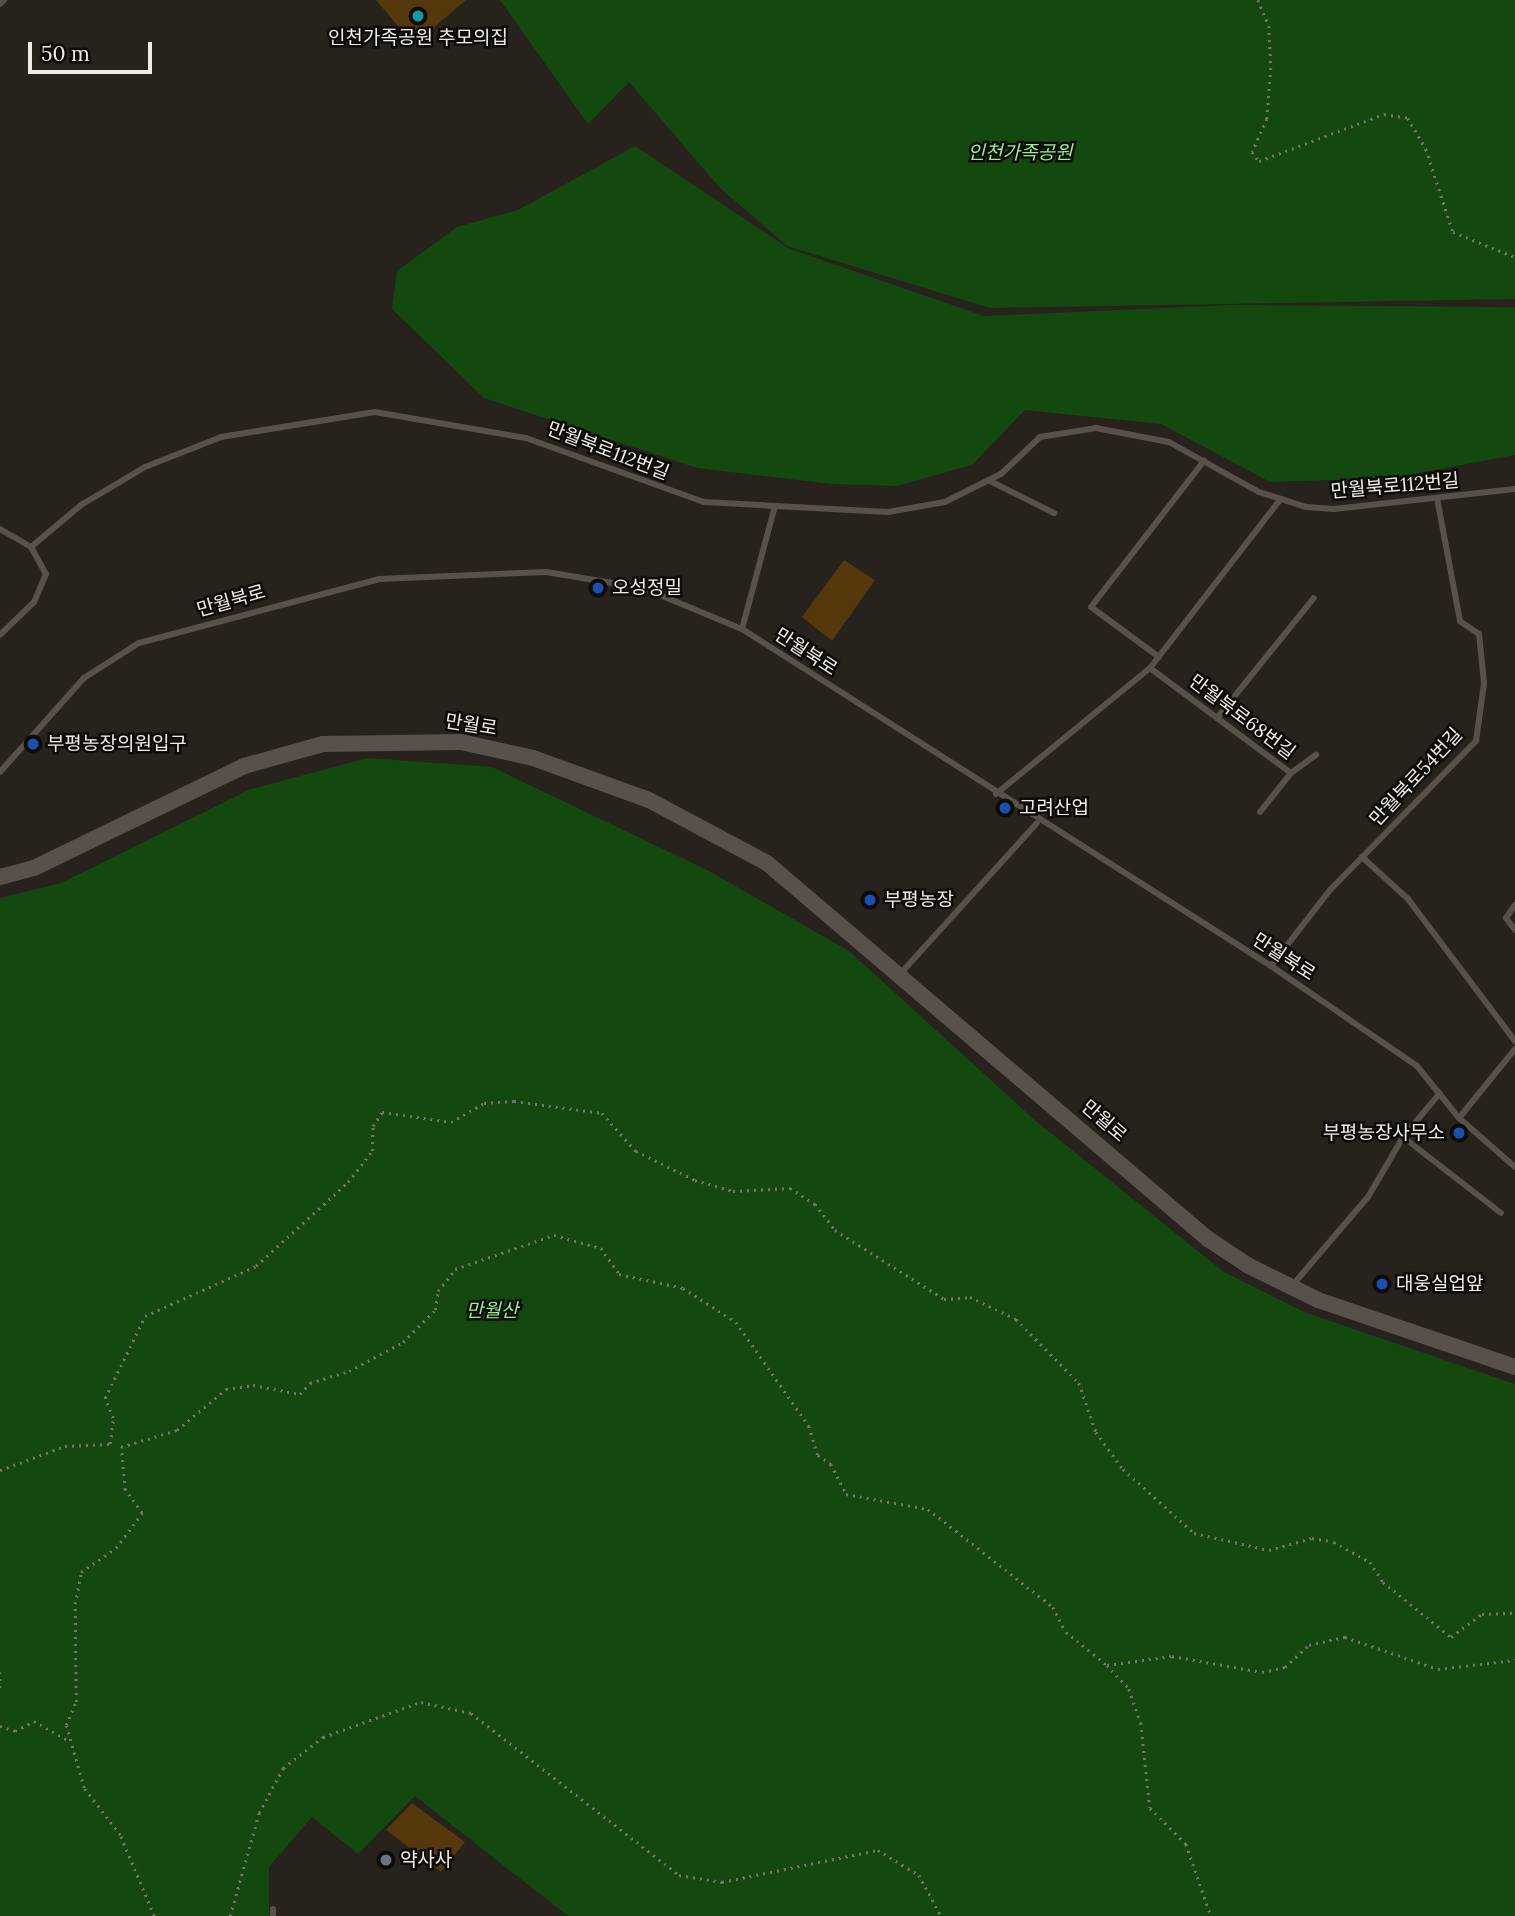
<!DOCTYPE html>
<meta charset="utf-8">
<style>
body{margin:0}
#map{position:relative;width:1515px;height:1916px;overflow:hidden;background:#27221b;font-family:Lora,"Noto Sans KR",serif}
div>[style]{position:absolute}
.green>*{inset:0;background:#13490f}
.building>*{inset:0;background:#55380b}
.path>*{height:2.5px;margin-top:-1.25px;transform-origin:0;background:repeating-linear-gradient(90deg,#78736d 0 2px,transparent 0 7px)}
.service>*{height:6px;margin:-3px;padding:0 3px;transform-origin:3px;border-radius:3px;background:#575149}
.tertiary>*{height:16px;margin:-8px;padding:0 8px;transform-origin:8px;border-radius:8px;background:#575149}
.dots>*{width:19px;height:19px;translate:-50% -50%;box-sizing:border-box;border:4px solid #0e0c09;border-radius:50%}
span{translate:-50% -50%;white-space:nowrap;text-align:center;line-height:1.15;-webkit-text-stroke:5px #0e0c09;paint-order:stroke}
.poi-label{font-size:19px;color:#efebe7}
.left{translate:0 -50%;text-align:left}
.right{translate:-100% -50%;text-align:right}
.park-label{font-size:19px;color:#9aee91;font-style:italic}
.street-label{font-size:19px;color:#efebe7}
.scale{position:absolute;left:28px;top:42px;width:124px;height:32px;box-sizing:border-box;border:4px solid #efebe7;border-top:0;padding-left:9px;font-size:21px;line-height:24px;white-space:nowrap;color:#efebe7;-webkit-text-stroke:5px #0e0c09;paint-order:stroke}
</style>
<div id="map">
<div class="green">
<div style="clip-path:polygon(500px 0,1515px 0,1515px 299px,990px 308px,787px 246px,720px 188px,629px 82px,588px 124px)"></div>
<div style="clip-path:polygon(635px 146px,790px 249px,984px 316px,1231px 305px,1515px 307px,1515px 455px,1392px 478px,1270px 482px,1161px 424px,1025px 410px,972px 465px,897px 486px,832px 484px,697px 468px,484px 398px,392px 309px,397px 271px,457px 227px,518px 210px)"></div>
<div style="clip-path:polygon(368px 758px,492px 767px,707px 870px,849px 951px,1037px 1122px,1224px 1272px,1304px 1312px,1515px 1384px,1515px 1916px,568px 1916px,415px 1796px,358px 1854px,312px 1817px,269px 1867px,269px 1916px,0 1916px,0 898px,61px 883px,251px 789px)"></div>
</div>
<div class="building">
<div style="clip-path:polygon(376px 0,466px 0,424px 36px,419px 31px,409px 39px)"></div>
<div style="clip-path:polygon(844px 560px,875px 580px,832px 641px,802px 617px)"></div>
<div style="clip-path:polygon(412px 1803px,465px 1842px,441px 1872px,386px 1830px)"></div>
</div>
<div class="path">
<div style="left:1258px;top:0;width:28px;rotate:67deg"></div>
<div style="left:1269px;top:26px;width:42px;rotate:87.3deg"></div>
<div style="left:1271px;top:68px;width:51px;rotate:94.5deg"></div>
<div style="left:1267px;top:119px;width:36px;rotate:114deg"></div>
<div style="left:1252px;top:152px;width:11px;rotate:52deg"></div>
<div style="left:1259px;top:161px;width:134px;rotate:-20.6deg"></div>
<div style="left:1384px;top:114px;width:24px;rotate:9deg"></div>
<div style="left:1408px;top:118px;width:36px;rotate:60deg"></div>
<div style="left:1426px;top:149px;width:87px;rotate:72deg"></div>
<div style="left:1453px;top:232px;width:67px;rotate:22deg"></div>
<div style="left:0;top:1470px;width:69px;rotate:-20.3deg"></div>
<div style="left:65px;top:1446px;width:45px;rotate:-2.5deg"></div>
<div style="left:110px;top:1444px;width:26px;rotate:-83deg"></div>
<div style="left:113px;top:1418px;width:22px;rotate:-112deg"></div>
<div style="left:105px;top:1398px;width:91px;rotate:-64deg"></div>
<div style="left:145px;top:1316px;width:122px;rotate:-24.2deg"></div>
<div style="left:256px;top:1266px;width:125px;rotate:-42.4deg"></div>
<div style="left:348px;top:1182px;width:39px;rotate:-52deg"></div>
<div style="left:372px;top:1151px;width:25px;rotate:-88deg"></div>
<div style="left:373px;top:1126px;width:17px;rotate:-57deg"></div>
<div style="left:382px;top:1112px;width:70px;rotate:8.2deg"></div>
<div style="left:451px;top:1122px;width:38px;rotate:-30deg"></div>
<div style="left:484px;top:1103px;width:30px;rotate:-4deg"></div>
<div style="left:514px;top:1101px;width:89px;rotate:7.8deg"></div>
<div style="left:602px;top:1113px;width:51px;rotate:48.2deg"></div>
<div style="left:636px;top:1151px;width:66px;rotate:26.2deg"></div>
<div style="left:695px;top:1180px;width:40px;rotate:16deg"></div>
<div style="left:733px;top:1191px;width:57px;rotate:-3deg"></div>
<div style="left:790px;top:1188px;width:30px;rotate:33deg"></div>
<div style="left:815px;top:1204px;width:33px;rotate:52deg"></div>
<div style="left:835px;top:1230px;width:129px;rotate:32.3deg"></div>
<div style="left:944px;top:1299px;width:26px;rotate:-4deg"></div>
<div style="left:970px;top:1297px;width:51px;rotate:25.6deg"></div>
<div style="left:1016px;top:1319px;width:90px;rotate:45.5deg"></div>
<div style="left:1079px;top:1383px;width:52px;rotate:70.9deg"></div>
<div style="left:1096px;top:1432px;width:46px;rotate:53.9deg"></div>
<div style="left:1123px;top:1469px;width:96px;rotate:42deg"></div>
<div style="left:1194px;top:1533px;width:77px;rotate:12.8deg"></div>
<div style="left:1269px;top:1550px;width:45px;rotate:-15.6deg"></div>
<div style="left:1312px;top:1538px;width:22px;rotate:10deg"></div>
<div style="left:1334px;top:1542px;width:41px;rotate:29.1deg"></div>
<div style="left:1370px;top:1562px;width:24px;rotate:57deg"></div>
<div style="left:1383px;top:1582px;width:87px;rotate:39deg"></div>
<div style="left:1451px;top:1637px;width:39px;rotate:-37deg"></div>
<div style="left:1482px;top:1614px;width:33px;rotate:-2deg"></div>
<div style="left:1107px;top:1665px;width:33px;rotate:47deg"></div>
<div style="left:1129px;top:1689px;width:36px;rotate:71deg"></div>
<div style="left:1141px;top:1723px;width:85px;rotate:84deg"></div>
<div style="left:1150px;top:1808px;width:51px;rotate:45deg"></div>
<div style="left:1186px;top:1844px;width:76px;rotate:70.9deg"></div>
<div style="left:0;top:1672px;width:17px;rotate:90deg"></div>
<div style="left:0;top:1726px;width:16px;rotate:18deg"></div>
<div style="left:15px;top:1731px;width:21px;rotate:-28deg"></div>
<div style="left:34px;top:1721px;width:40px;rotate:29.7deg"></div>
<div style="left:154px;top:1916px;width:88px;rotate:-112.8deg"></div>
<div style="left:120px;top:1835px;width:59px;rotate:-127.5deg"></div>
<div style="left:84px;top:1788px;width:66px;rotate:-105.9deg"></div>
<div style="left:66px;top:1725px;width:25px;rotate:-67deg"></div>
<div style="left:76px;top:1702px;width:98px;rotate:-90.6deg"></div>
<div style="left:75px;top:1604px;width:33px;rotate:-79deg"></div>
<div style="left:81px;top:1572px;width:42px;rotate:-34.4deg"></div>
<div style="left:116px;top:1548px;width:44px;rotate:-53.4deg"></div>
<div style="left:142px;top:1513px;width:29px;rotate:-126deg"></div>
<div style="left:125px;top:1490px;width:43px;rotate:-95.3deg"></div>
<div style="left:121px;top:1447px;width:59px;rotate:-16.9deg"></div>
<div style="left:177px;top:1430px;width:64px;rotate:-39.9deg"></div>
<div style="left:226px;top:1389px;width:27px;rotate:-8deg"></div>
<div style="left:253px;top:1385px;width:48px;rotate:10.8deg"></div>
<div style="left:300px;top:1394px;width:15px;rotate:-48deg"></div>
<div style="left:310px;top:1383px;width:41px;rotate:-17.1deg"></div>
<div style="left:349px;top:1371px;width:61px;rotate:-28.2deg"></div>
<div style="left:403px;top:1342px;width:45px;rotate:-45deg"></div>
<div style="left:435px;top:1310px;width:19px;rotate:-81deg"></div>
<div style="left:438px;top:1291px;width:28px;rotate:-52deg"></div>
<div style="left:455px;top:1269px;width:105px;rotate:-19deg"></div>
<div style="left:554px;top:1235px;width:49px;rotate:15.5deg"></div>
<div style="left:601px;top:1248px;width:32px;rotate:55deg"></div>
<div style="left:619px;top:1274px;width:66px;rotate:12.3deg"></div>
<div style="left:683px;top:1288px;width:63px;rotate:32.7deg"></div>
<div style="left:736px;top:1322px;width:127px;rotate:54.9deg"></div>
<div style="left:809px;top:1426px;width:30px;rotate:73deg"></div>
<div style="left:818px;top:1455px;width:16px;rotate:35deg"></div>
<div style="left:831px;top:1464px;width:34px;rotate:63deg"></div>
<div style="left:846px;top:1494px;width:83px;rotate:10.4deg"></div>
<div style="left:928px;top:1509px;width:159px;rotate:38.1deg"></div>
<div style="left:1053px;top:1607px;width:28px;rotate:63deg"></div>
<div style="left:1066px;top:1632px;width:53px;rotate:38.8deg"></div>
<div style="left:1107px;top:1665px;width:66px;rotate:-7.9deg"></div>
<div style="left:1172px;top:1656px;width:91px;rotate:10.1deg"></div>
<div style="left:1262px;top:1672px;width:24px;rotate:-12deg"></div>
<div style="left:1285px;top:1667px;width:33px;rotate:-43deg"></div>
<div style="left:1309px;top:1645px;width:37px;rotate:-13deg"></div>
<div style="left:1345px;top:1637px;width:98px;rotate:19deg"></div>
<div style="left:1438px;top:1669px;width:78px;rotate:-6.7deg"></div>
<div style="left:230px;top:1916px;width:107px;rotate:-74.3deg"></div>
<div style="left:259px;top:1813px;width:51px;rotate:-61.9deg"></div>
<div style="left:283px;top:1768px;width:51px;rotate:-37.8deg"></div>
<div style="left:323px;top:1737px;width:104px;rotate:-19.7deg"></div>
<div style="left:421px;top:1702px;width:51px;rotate:12.4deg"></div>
<div style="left:471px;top:1713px;width:264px;rotate:37.9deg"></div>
<div style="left:679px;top:1875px;width:44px;rotate:9.2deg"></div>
<div style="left:722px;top:1882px;width:159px;rotate:-11.6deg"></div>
<div style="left:878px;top:1850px;width:48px;rotate:31.4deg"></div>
<div style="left:919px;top:1875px;width:47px;rotate:61.8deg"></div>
</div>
<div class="service">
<div style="left:0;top:4px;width:6px;rotate:-45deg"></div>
<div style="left:990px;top:481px;width:72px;rotate:26.6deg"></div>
<div style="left:0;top:529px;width:36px;rotate:30deg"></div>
<div style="left:31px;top:547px;width:31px;rotate:61deg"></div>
<div style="left:46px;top:574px;width:30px;rotate:113deg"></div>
<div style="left:34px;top:602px;width:47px;rotate:135.9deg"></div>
<div style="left:31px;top:547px;width:65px;rotate:-40deg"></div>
<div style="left:81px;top:505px;width:74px;rotate:-30.7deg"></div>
<div style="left:145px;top:467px;width:82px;rotate:-21.5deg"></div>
<div style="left:221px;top:437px;width:156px;rotate:-9.2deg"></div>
<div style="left:375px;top:412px;width:153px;rotate:9.8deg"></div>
<div style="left:526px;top:438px;width:189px;rotate:19.8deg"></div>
<div style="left:704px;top:502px;width:184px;rotate:3.1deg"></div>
<div style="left:888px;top:512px;width:58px;rotate:-10deg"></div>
<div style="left:945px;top:502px;width:63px;rotate:-26.6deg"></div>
<div style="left:1001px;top:474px;width:54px;rotate:-43.5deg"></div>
<div style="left:1040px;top:437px;width:57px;rotate:-9.1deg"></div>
<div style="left:1096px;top:428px;width:74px;rotate:10.9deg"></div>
<div style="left:1169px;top:442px;width:103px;rotate:29.1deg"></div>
<div style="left:1259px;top:492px;width:49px;rotate:17.7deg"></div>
<div style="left:1306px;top:507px;width:28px;rotate:4deg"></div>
<div style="left:1334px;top:509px;width:182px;rotate:-6.3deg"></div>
<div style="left:742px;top:629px;width:127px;rotate:-75deg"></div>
<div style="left:1159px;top:657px;width:84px;rotate:-143.7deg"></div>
<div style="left:1091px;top:607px;width:185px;rotate:-52.3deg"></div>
<div style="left:1150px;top:668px;width:176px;rotate:36.7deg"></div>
<div style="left:1217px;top:718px;width:154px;rotate:-51.1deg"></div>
<div style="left:0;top:772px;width:126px;rotate:-48.2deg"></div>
<div style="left:84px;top:678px;width:65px;rotate:-32.5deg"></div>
<div style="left:139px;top:643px;width:248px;rotate:-14.9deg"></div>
<div style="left:379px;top:579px;width:167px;rotate:-2.4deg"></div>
<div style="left:546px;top:572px;width:98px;rotate:9.4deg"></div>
<div style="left:643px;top:588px;width:107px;rotate:22.5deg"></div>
<div style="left:742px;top:629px;width:627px;rotate:32.5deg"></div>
<div style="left:1271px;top:966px;width:177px;rotate:34.4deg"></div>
<div style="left:1417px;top:1066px;width:67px;rotate:51.1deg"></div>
<div style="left:1459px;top:1118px;width:74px;rotate:41.2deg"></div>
<div style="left:996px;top:794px;width:199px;rotate:-39.3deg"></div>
<div style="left:1150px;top:668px;width:211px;rotate:-52.3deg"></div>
<div style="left:1260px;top:812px;width:50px;rotate:-51.5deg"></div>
<div style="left:1291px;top:773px;width:31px;rotate:-36deg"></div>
<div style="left:1362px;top:857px;width:62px;rotate:42.4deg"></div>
<div style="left:1408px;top:899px;width:178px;rotate:53deg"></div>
<div style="left:1515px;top:905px;width:16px;rotate:125deg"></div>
<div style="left:1506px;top:918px;width:15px;rotate:53deg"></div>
<div style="left:1271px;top:966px;width:96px;rotate:-52.2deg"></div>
<div style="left:1330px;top:890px;width:209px;rotate:-45.6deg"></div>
<div style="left:1476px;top:741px;width:59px;rotate:-82.1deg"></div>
<div style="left:1484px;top:683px;width:49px;rotate:-95.8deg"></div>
<div style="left:1479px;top:634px;width:23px;rotate:-146deg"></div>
<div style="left:1460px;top:621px;width:125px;rotate:-100.6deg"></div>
<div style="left:901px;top:973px;width:202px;rotate:-47.8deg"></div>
<div style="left:1459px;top:1118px;width:89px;rotate:-50.9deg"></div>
<div style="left:1403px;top:1137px;width:124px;rotate:37.8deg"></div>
<div style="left:1291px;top:1287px;width:118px;rotate:-49.5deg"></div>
<div style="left:1368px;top:1197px;width:69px;rotate:-59.7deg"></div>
<div style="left:1403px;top:1137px;width:57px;rotate:-49.9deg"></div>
<div style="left:273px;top:1909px;width:7px;rotate:90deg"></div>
</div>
<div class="tertiary">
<div style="left:0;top:877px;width:35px;rotate:-15deg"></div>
<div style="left:34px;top:868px;width:233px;rotate:-25.9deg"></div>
<div style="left:244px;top:766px;width:82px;rotate:-15.6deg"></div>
<div style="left:323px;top:744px;width:138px;rotate:-0.8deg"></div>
<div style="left:461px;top:742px;width:74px;rotate:12.5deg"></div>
<div style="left:533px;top:758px;width:123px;rotate:19.9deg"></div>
<div style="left:649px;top:800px;width:134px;rotate:28.1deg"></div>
<div style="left:767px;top:863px;width:580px;rotate:40.45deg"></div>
<div style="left:1208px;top:1239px;width:49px;rotate:33.4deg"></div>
<div style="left:1249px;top:1266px;width:77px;rotate:26.2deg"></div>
<div style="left:1318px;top:1300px;width:208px;rotate:18.8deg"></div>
</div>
<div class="dots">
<div style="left:418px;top:16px;background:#0f9aa8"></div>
<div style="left:598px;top:588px;background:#1a4fb4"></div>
<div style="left:33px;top:744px;background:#1a4fb4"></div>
<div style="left:1005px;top:808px;background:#1a4fb4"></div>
<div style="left:870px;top:900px;background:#1a4fb4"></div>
<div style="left:1459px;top:1133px;background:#1a4fb4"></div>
<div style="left:1382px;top:1284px;background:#1a4fb4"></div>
<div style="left:386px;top:1860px;background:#6b7280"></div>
</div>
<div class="poi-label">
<span style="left:418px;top:38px">인천가족공원 추모의집</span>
<span class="left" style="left:612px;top:588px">오성정밀</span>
<span class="left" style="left:47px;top:744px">부평농장의원입구</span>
<span class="left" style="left:1019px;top:808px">고려산업</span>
<span class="left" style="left:884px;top:900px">부평농장</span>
<span class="right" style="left:1445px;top:1133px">부평농장사무소</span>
<span class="left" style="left:1396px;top:1284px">대웅실업앞</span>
<span class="left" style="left:400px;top:1860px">약사사</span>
</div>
<div class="park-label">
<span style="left:1020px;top:153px">인천가족공원</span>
<span style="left:492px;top:1311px">만월산</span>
</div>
<div class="street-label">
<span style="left:608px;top:451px;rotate:21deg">만월북로112번길</span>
<span style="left:1395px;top:486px;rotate:-5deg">만월북로112번길</span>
<span style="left:231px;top:601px;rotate:-16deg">만월북로</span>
<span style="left:806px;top:652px;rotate:33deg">만월북로</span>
<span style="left:1242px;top:717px;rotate:37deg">만월북로68번길</span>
<span style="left:471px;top:725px;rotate:9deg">만월로</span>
<span style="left:1416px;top:777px;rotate:-47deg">만월북로54번길</span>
<span style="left:1284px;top:957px;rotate:33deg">만월북로</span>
<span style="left:1104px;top:1121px;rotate:41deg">만월로</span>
</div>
<div class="scale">50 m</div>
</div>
